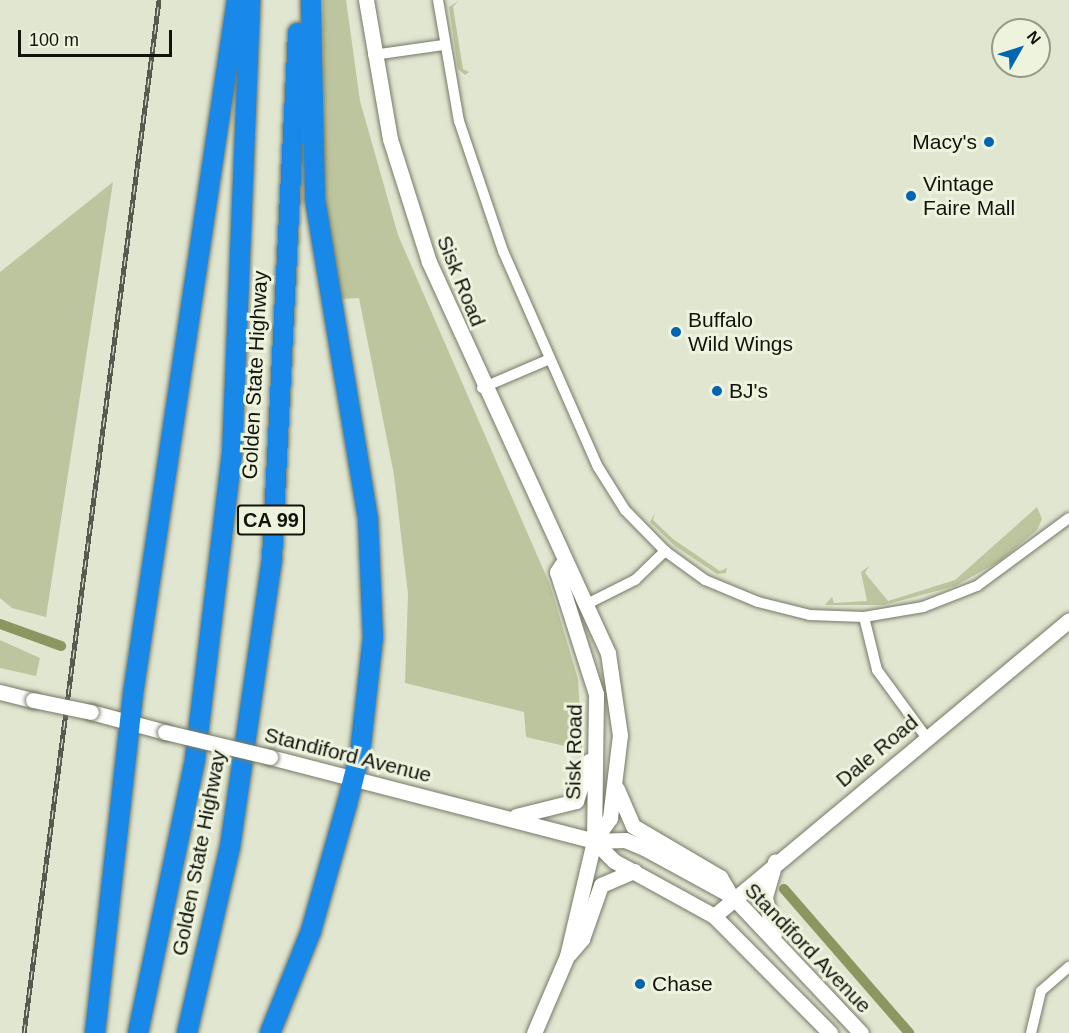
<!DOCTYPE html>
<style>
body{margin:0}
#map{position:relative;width:1069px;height:1033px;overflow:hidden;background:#e1e6d1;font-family:Helvetica,sans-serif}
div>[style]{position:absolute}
.green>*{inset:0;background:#bcc59d}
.canal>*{height:10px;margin:-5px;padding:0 5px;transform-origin:5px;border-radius:5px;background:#8b9760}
.roads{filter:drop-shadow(0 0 2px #757a66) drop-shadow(0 0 2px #757a66)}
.minor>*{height:10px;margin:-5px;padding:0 5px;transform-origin:5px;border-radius:5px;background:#fff}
.secondary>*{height:15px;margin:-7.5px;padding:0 7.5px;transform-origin:7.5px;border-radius:7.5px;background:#fff}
.motorway>*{height:20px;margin:-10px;padding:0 10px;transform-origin:10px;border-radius:10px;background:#1989e9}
.rail>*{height:5px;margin-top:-2.5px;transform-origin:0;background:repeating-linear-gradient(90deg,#eef3de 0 9px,#575a4e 0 18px);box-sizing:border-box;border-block:2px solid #575a4e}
.bridges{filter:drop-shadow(0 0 2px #757a66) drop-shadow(0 0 2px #757a66)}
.secondary-bridge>*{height:15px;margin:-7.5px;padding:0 7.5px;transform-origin:7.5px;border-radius:7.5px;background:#fff}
.dots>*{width:16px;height:16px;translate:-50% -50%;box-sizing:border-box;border:3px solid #eef3de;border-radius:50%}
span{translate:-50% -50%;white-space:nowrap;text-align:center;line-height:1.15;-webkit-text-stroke:6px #eef3de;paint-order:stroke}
.shield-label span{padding:2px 4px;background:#eef3de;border:2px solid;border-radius:4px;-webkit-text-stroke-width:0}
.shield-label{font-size:20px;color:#12140c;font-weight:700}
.poi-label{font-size:21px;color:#12140c}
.right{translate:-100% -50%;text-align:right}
.left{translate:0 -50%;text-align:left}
.street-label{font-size:21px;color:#12140c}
.north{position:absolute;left:991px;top:18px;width:60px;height:60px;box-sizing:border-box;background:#eef3de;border:2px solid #969a8a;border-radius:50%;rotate:51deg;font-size:16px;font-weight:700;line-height:24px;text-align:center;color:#12140c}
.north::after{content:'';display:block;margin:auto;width:21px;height:27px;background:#0265b1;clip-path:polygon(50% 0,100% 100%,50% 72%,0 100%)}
.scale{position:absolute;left:18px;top:30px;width:154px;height:27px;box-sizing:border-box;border:3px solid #12140c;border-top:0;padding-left:8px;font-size:18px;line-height:21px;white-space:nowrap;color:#12140c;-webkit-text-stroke:4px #eef3de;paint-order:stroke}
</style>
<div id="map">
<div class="green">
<div style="clip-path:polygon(323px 0,346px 0,360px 101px,398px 235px,550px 585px,578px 679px,582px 750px,526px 737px,524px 712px,405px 683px,408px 594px,394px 475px,359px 298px,340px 299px,324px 192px)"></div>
<div style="clip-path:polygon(458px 1px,453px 7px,463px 69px,469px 72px,465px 75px,458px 69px,449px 7px)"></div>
<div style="clip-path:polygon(113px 182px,46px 617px,12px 608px,0 598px,0 272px)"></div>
<div style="clip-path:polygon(1037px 507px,1042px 519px,1037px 530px,1000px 561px,955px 586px,884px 605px,825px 605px,832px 597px,834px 603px,867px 601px,861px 572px,869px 566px,865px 573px,888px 601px,955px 580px)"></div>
<div style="clip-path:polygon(655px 513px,653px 520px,673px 539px,720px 571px,727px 568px,726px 573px,717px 574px,675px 546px,650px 522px)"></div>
<div style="clip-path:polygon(0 640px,40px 658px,36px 676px,0 668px)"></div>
</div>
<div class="canal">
<div style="left:0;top:624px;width:65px;rotate:19.8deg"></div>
<div style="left:784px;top:889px;width:191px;rotate:49deg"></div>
</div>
<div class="roads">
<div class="minor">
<div style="left:438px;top:0;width:123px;rotate:80.2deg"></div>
<div style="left:459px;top:121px;width:137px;rotate:71.3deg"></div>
<div style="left:503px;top:251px;width:236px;rotate:66.3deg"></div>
<div style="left:598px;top:467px;width:51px;rotate:57.9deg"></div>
<div style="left:625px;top:510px;width:57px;rotate:45.7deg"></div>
<div style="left:665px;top:551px;width:49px;rotate:35.9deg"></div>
<div style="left:705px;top:580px;width:57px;rotate:22.5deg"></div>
<div style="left:758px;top:602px;width:54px;rotate:14deg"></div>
<div style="left:810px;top:615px;width:54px;rotate:2.1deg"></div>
<div style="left:864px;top:617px;width:60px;rotate:-9.6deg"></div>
<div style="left:923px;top:607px;width:58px;rotate:-21.3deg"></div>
<div style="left:977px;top:586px;width:114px;rotate:-36.5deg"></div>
<div style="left:373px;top:55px;width:71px;rotate:-8.1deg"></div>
<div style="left:482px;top:388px;width:74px;rotate:-23.1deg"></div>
<div style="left:587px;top:604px;width:54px;rotate:-26.6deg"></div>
<div style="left:635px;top:580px;width:42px;rotate:-44deg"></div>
<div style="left:864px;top:617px;width:55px;rotate:76.2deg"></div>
<div style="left:877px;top:670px;width:83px;rotate:53.8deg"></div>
<div style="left:1031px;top:1033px;width:43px;rotate:-76.6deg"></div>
<div style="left:1041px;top:991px;width:37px;rotate:-41deg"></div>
</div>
<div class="secondary">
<div style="left:366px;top:0;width:141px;rotate:80.2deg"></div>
<div style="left:390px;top:139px;width:129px;rotate:72.4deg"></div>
<div style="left:429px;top:262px;width:430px;rotate:65.4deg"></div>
<div style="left:608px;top:653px;width:83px;rotate:81.7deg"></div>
<div style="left:620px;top:735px;width:84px;rotate:96.9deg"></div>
<div style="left:610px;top:818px;width:28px;rotate:125deg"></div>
<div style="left:0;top:692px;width:34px;rotate:14deg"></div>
<div style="left:91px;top:712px;width:77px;rotate:15.1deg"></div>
<div style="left:270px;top:757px;width:335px;rotate:14.5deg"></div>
<div style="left:594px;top:841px;width:31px;rotate:-2deg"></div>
<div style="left:625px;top:840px;width:21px;rotate:23deg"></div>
<div style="left:644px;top:848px;width:100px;rotate:28.6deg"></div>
<div style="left:732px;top:896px;width:188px;rotate:46.7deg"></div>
<div style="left:617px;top:789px;width:40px;rotate:66.6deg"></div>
<div style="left:633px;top:826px;width:101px;rotate:30.4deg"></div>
<div style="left:720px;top:877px;width:20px;rotate:60deg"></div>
<div style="left:516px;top:816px;width:62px;rotate:-14deg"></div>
<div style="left:576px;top:801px;width:42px;rotate:-72deg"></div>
<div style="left:594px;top:841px;width:28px;rotate:45deg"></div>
<div style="left:614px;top:861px;width:114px;rotate:28.8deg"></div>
<div style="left:714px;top:916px;width:165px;rotate:45.2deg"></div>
<div style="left:714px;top:916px;width:462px;rotate:-39.8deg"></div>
<div style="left:774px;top:934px;width:38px;rotate:-104deg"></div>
<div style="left:765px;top:897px;width:37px;rotate:-74deg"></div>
<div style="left:569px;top:954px;width:20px;rotate:-49deg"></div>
<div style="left:582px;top:939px;width:57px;rotate:-70.6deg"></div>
<div style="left:601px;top:885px;width:36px;rotate:-23deg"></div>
<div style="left:534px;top:1033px;width:84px;rotate:-66.8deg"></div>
<div style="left:567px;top:956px;width:118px;rotate:-76.8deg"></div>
<div style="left:594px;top:841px;width:147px;rotate:-89.2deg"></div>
<div style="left:596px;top:694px;width:128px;rotate:-107.7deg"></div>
<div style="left:557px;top:572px;width:9px;rotate:-58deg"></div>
</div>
<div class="motorway">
<div style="left:95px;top:1033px;width:341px;rotate:-83.6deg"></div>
<div style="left:133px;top:694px;width:702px;rotate:-81.48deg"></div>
<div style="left:138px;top:1033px;width:280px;rotate:-78.2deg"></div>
<div style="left:195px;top:759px;width:306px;rotate:-83.1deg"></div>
<div style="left:232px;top:455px;width:455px;rotate:-87.7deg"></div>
<div style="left:187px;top:1033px;width:191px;rotate:-77deg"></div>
<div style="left:230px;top:847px;width:291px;rotate:-81.7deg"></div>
<div style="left:272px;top:559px;width:527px;rotate:-87.17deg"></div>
<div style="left:270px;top:1033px;width:110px;rotate:-68.1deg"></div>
<div style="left:311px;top:931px;width:132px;rotate:-74.2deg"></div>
<div style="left:347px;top:804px;width:53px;rotate:-75.7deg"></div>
<div style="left:360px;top:753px;width:116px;rotate:-83.6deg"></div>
<div style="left:373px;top:638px;width:119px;rotate:-92.4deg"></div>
<div style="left:368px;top:519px;width:325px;rotate:-99.4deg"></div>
<div style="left:315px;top:198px;width:198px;rotate:-91.2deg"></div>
</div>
</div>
<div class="rail">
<div style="left:24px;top:1033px;width:1042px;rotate:-82.55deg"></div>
</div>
<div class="bridges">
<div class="secondary-bridge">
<div style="left:33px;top:700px;width:59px;rotate:11.7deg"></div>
<div style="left:165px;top:732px;width:108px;rotate:13.4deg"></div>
</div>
</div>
<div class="dots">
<div style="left:989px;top:142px;background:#0265b1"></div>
<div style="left:911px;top:196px;background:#0265b1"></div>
<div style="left:676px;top:332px;background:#0265b1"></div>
<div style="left:717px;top:391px;background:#0265b1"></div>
<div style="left:640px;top:984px;background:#0265b1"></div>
</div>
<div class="shield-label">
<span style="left:271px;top:520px">CA 99</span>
</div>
<div class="poi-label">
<span class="right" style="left:977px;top:142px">Macy's</span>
<span class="left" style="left:923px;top:196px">Vintage<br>Faire Mall</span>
<span class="left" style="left:688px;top:332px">Buffalo<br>Wild Wings</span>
<span class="left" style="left:729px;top:391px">BJ's</span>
<span class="left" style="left:652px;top:984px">Chase</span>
</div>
<div class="street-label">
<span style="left:461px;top:281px;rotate:68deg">Sisk Road</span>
<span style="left:255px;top:375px;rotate:-87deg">Golden State Highway</span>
<span style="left:877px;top:751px;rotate:-40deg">Dale Road</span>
<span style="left:574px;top:752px;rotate:-89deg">Sisk Road</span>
<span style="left:348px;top:755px;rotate:14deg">Standiford Avenue</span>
<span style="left:199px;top:853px;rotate:-79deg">Golden State Highway</span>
<span style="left:808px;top:948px;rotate:46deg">Standiford Avenue</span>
</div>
<div class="north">N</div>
<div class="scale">100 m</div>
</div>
